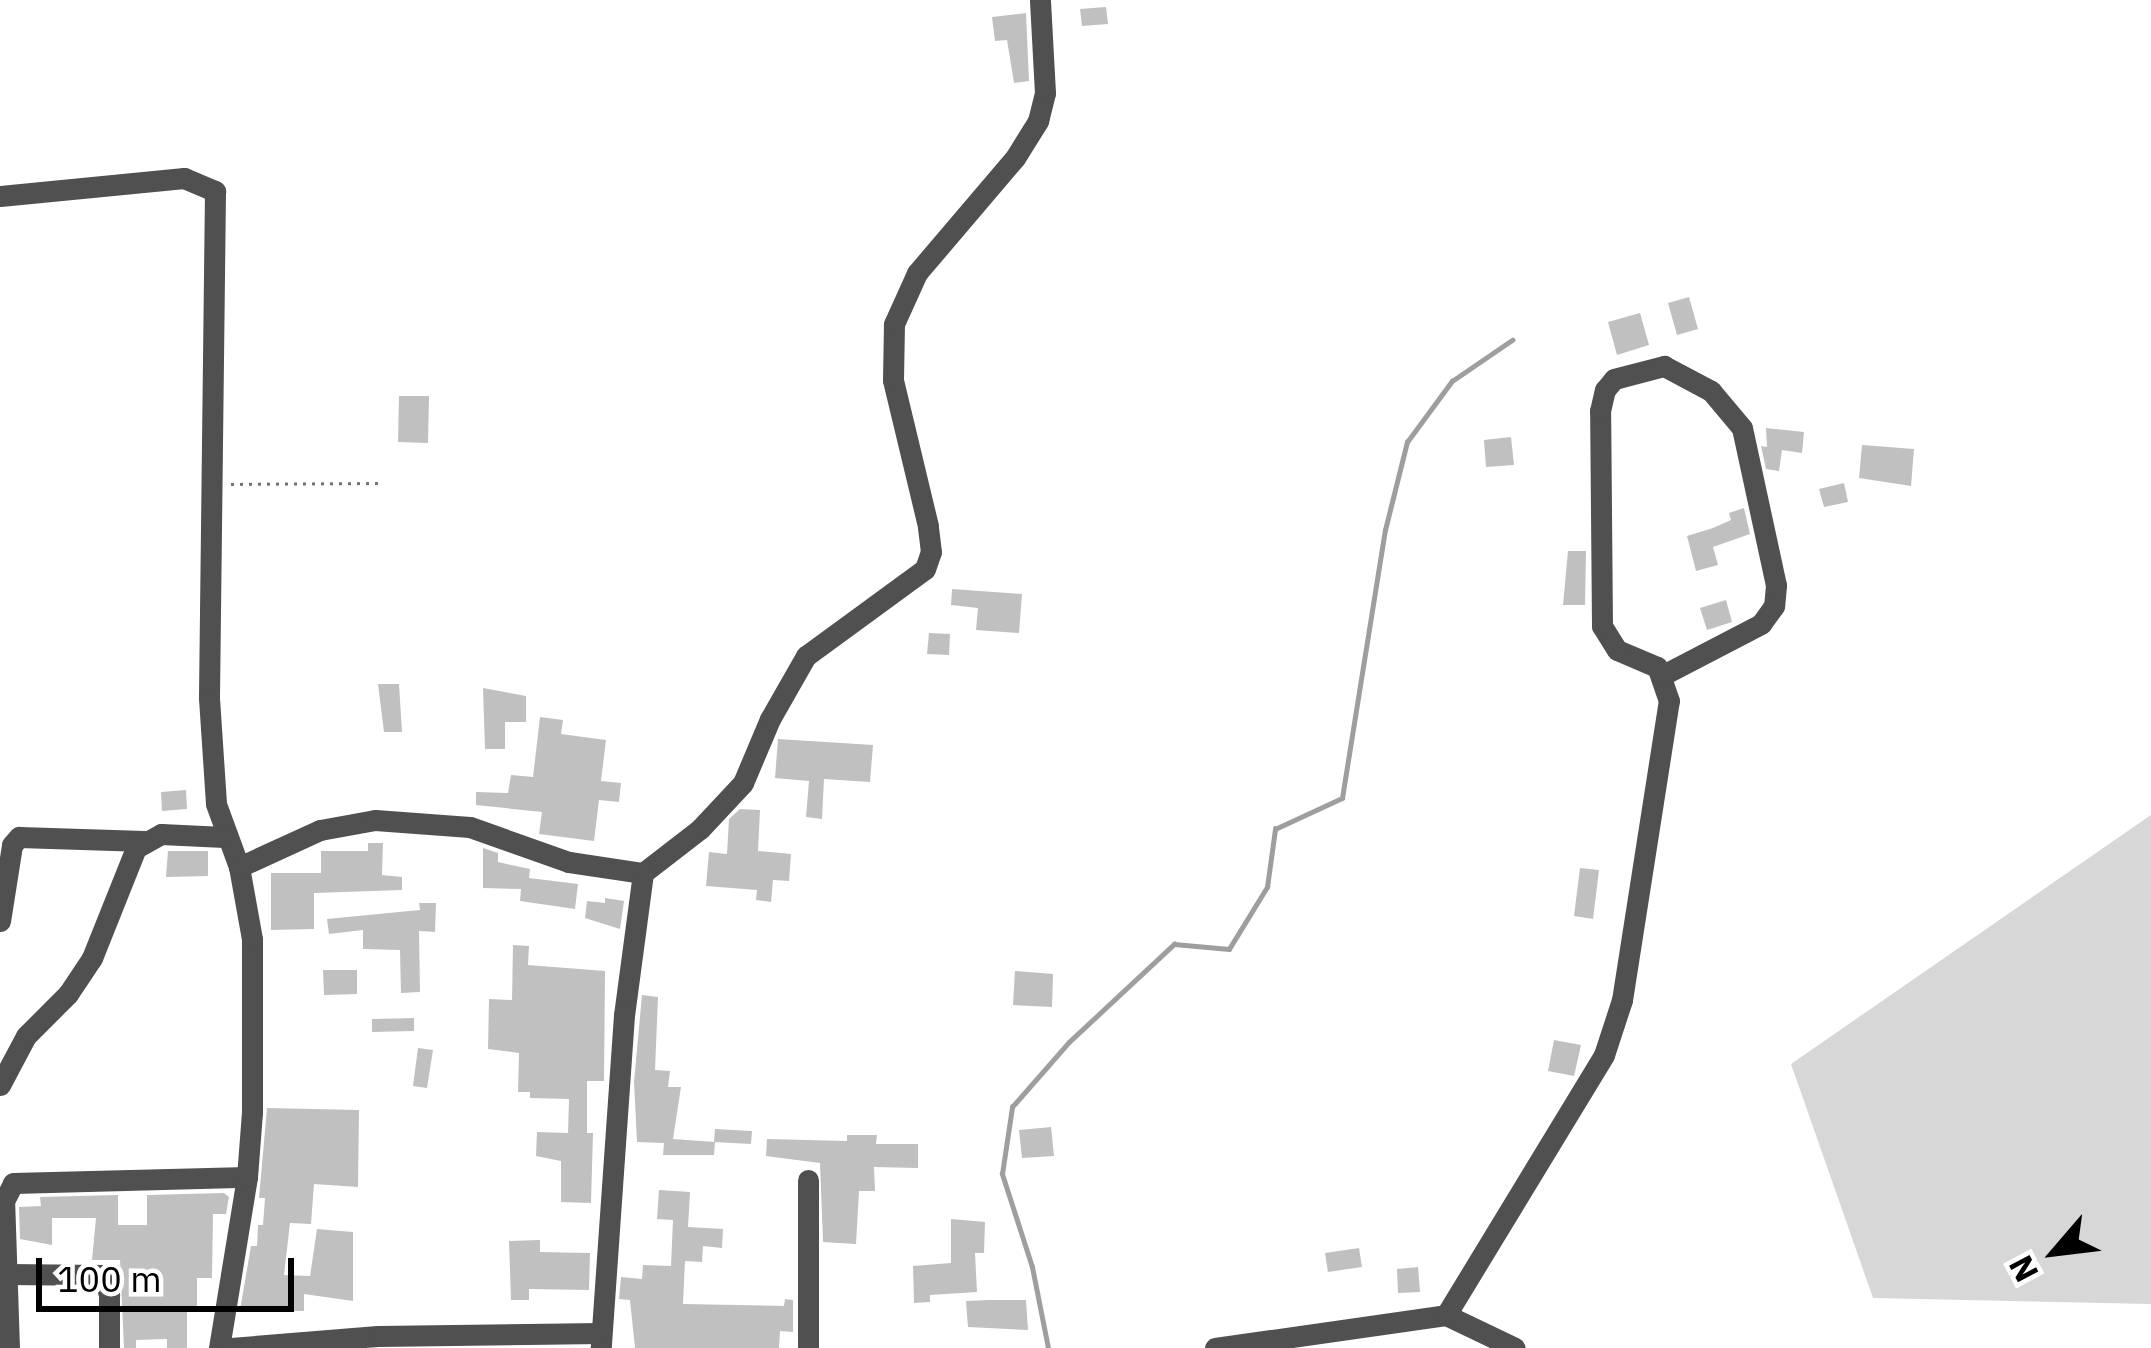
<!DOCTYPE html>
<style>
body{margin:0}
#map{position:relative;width:2151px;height:1348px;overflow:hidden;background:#fff;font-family:"IBM Plex Sans",sans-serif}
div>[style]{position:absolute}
.green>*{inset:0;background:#d7d7d7}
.stream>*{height:4.5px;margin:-2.25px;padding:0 2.25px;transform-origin:2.25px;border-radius:2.25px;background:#9e9e9e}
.building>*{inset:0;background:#c0c0c0}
.path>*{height:3px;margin-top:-1.5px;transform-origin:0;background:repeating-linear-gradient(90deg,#727272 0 3px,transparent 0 9px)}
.minor>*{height:21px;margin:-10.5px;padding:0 10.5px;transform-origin:10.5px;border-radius:10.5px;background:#505050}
span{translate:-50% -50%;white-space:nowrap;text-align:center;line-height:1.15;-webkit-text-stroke:9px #fff;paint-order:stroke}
.north{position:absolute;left:1995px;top:1192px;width:120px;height:120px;-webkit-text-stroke:9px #fff;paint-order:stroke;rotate:242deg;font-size:33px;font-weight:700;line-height:48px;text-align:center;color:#000}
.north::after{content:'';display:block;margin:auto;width:42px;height:54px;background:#000;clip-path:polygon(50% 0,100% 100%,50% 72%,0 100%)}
.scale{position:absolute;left:36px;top:1258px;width:258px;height:54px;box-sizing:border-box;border:6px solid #000;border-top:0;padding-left:15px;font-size:36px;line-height:42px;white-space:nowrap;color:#000;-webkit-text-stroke:9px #fff;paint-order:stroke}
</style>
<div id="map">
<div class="green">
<div style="clip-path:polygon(2151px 815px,2151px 1304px,1873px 1298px,1791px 1064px)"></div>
</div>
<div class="stream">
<div style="left:1048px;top:1348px;width:83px;rotate:-101.2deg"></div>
<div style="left:1032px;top:1267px;width:98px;rotate:-107.9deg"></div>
<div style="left:1002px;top:1174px;width:68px;rotate:-81.5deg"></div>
<div style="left:1012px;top:1107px;width:86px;rotate:-48.8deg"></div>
<div style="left:1069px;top:1042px;width:144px;rotate:-43deg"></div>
<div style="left:1174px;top:944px;width:55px;rotate:5.2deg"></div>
<div style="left:1229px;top:949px;width:73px;rotate:-58.5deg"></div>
<div style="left:1267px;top:887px;width:59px;rotate:-82.1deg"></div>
<div style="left:1275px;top:829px;width:74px;rotate:-24.8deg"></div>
<div style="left:1342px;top:798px;width:271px;rotate:-80.9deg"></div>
<div style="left:1385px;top:530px;width:91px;rotate:-76deg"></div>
<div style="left:1407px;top:442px;width:76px;rotate:-53.6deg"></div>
<div style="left:1452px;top:381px;width:73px;rotate:-34.3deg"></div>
</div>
<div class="building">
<div style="clip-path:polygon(1106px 7px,1108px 24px,1082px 26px,1080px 9px)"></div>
<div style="clip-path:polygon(1026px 13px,1029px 81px,1014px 83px,1007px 40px,995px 41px,992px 17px)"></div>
<div style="clip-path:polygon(1689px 297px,1698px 329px,1677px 335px,1668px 303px)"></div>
<div style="clip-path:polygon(1640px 313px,1649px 345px,1617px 355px,1608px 322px)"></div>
<div style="clip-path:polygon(399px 396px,429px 396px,428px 443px,398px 442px)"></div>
<div style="clip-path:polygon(1766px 428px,1804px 432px,1802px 453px,1782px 450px,1779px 471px,1766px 469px,1761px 446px,1767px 447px)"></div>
<div style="clip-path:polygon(1511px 437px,1514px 465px,1486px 467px,1484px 440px)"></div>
<div style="clip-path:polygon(1862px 445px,1914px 449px,1911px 486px,1859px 478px)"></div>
<div style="clip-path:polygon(1844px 483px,1848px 502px,1824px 507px,1819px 489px)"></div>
<div style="clip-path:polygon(1744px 508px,1750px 534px,1713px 547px,1718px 565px,1696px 571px,1687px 536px,1713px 528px,1731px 520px,1729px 513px)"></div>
<div style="clip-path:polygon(1568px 551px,1586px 551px,1585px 605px,1563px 605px)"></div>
<div style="clip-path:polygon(952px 589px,1022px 594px,1019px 633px,976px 630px,978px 608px,951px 605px)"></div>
<div style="clip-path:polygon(1726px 600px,1732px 622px,1707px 630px,1700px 608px)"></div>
<div style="clip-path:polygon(929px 633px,950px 634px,949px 655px,927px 654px)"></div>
<div style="clip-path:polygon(378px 684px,399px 684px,402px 732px,384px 732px)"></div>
<div style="clip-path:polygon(483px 688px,526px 696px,526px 722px,505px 722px,505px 749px,485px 749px)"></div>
<div style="clip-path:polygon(540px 717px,563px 720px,561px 734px,606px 740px,601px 781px,621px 783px,619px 802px,599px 800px,594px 841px,539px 834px,542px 812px,476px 805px,476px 792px,508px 793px,511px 775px,533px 777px)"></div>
<div style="clip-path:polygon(778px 739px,873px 745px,870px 782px,824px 779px,822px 819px,806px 817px,809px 781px,775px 778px)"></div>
<div style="clip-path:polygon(186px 790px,187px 809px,162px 811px,161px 792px)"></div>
<div style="clip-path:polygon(740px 809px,760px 810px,758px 851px,791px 854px,789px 881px,773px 880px,771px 902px,756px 900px,757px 890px,706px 886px,709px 852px,727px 854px,729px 819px)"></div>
<div style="clip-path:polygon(368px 843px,383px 843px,382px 875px,402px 877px,402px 890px,314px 893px,314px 929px,271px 930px,271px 873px,321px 873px,321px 851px,368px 851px)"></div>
<div style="clip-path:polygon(483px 848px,498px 853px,498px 862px,530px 869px,529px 878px,578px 884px,575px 909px,520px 901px,521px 889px,483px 888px)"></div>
<div style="clip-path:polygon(168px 851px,208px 851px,208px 876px,166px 877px)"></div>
<div style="clip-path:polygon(1580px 868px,1599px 870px,1593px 919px,1574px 916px)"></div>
<div style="clip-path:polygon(605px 898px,624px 901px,620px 929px,585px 918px,587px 901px,605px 903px)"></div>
<div style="clip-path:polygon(419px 903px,436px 903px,435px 932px,419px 931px,420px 992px,401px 993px,400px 950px,363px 949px,363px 930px,329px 934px,327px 919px,420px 910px)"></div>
<div style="clip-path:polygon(513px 945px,529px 946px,528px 965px,605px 971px,604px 1081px,587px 1081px,587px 1133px,593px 1133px,591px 1203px,561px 1202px,561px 1161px,536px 1156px,537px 1132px,568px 1133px,569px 1099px,530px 1098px,530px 1092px,518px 1092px,519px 1053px,488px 1049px,489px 999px,512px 1000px)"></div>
<div style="clip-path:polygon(323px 970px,357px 970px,357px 994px,324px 995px)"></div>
<div style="clip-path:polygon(1015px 971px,1053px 974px,1052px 1007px,1013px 1005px)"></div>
<div style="clip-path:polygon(642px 995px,658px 997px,655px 1070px,670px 1071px,668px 1087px,681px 1087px,673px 1139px,715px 1142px,714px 1155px,663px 1155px,664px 1143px,637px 1142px,634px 1082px)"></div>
<div style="clip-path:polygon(414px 1018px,414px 1031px,372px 1032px,372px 1019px)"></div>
<div style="clip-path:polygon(1554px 1040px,1581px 1045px,1574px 1076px,1548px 1071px)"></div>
<div style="clip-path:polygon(418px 1048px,433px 1050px,427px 1088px,413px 1086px)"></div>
<div style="clip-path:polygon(267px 1108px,359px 1110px,358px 1187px,314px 1184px,311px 1224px,290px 1223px,284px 1275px,310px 1276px,317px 1229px,353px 1232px,353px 1301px,304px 1294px,304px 1311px,240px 1310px,251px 1246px,257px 1246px,258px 1225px,263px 1225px,265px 1198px,259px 1198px)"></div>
<div style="clip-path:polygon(1051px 1127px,1054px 1156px,1022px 1158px,1019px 1130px)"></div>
<div style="clip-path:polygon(715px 1129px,752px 1131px,751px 1144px,714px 1142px)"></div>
<div style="clip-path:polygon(847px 1135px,877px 1135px,876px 1144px,918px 1144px,918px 1168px,874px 1167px,875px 1191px,859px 1191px,856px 1244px,823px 1242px,820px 1163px,766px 1156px,767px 1139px,847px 1141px)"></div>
<div style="clip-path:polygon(659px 1190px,690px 1192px,688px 1227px,723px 1229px,722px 1248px,703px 1246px,702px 1262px,685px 1261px,683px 1304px,784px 1306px,785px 1299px,793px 1300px,793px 1332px,780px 1331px,779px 1348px,635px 1348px,630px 1300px,619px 1299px,621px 1277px,642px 1279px,643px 1265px,671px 1266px,673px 1220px,657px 1219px)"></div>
<div style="clip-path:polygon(224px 1193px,229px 1197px,226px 1214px,213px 1214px,212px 1278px,197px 1278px,197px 1306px,187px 1306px,187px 1348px,167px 1348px,167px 1339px,136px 1340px,136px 1348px,124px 1348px,120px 1260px,92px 1260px,96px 1218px,52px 1218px,52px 1245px,20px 1239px,19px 1207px,41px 1206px,40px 1197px,118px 1195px,118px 1225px,147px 1225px,147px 1195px)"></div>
<div style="clip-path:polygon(951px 1219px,985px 1222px,984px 1253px,975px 1253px,977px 1292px,930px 1295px,930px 1302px,914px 1303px,913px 1266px,951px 1263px)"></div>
<div style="clip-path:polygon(540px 1240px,540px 1252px,590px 1253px,589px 1290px,529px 1289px,529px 1300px,511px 1300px,509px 1241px)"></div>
<div style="clip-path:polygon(1359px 1248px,1362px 1267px,1328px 1272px,1325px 1253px)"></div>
<div style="clip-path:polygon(1418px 1267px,1420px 1292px,1398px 1293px,1397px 1269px)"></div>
<div style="clip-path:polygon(988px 1300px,1026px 1300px,1028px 1330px,968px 1327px,966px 1301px)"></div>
</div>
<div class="path">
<div style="left:231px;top:484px;width:152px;rotate:-0.4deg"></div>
</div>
<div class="minor">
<div style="left:0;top:196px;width:185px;rotate:-5.6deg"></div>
<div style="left:184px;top:178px;width:34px;rotate:23deg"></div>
<div style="left:215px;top:191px;width:507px;rotate:90.68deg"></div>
<div style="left:209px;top:698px;width:106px;rotate:86.2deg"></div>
<div style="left:216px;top:804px;width:67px;rotate:69.9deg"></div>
<div style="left:643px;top:873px;width:72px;rotate:-37.7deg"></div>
<div style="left:700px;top:829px;width:63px;rotate:-46.9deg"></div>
<div style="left:743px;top:783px;width:69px;rotate:-67.1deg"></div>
<div style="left:770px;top:719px;width:73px;rotate:-60.3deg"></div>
<div style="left:806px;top:656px;width:147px;rotate:-36.2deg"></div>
<div style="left:925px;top:569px;width:18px;rotate:-71deg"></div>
<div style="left:931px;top:552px;width:26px;rotate:-97deg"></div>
<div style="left:928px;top:526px;width:150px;rotate:-103.5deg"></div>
<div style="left:893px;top:380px;width:56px;rotate:-89deg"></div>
<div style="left:894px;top:324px;width:56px;rotate:-65.7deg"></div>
<div style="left:917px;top:273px;width:151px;rotate:-49.6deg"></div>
<div style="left:1015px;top:158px;width:44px;rotate:-58.1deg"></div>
<div style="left:1038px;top:121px;width:29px;rotate:-76deg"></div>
<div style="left:1045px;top:93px;width:93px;rotate:-93.1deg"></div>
<div style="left:0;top:921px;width:77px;rotate:-81deg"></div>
<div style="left:12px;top:845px;width:11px;rotate:-49deg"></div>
<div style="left:19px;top:837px;width:125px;rotate:1.8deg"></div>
<div style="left:0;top:1085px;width:55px;rotate:-62deg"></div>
<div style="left:26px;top:1036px;width:59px;rotate:-45deg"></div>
<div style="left:68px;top:994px;width:43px;rotate:-56.3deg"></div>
<div style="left:92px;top:958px;width:118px;rotate:-68.2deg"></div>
<div style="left:136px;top:848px;width:29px;rotate:-29deg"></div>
<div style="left:161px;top:834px;width:63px;rotate:2.7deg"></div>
<div style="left:808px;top:1180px;width:168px;rotate:90deg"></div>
<div style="left:7px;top:1274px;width:96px;rotate:0.6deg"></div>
<div style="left:103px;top:1275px;width:21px;rotate:73deg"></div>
<div style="left:109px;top:1295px;width:53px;rotate:90deg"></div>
<div style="left:1446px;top:1315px;width:76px;rotate:25.6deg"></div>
<div style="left:9px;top:1348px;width:147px;rotate:-91.9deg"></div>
<div style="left:4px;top:1201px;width:20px;rotate:-63deg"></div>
<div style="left:13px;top:1183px;width:234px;rotate:-1.5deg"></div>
<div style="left:219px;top:1348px;width:173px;rotate:-80.7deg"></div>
<div style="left:247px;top:1177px;width:65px;rotate:-85.6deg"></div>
<div style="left:252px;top:1112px;width:173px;rotate:-90deg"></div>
<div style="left:252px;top:939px;width:73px;rotate:-100.2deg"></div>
<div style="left:239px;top:867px;width:89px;rotate:-24.6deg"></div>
<div style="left:320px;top:830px;width:56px;rotate:-10.3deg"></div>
<div style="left:375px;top:820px;width:95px;rotate:4.2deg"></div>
<div style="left:470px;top:827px;width:105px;rotate:19.5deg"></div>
<div style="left:569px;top:862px;width:75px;rotate:8.5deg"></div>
<div style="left:643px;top:873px;width:143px;rotate:97.6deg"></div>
<div style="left:624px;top:1015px;width:334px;rotate:94deg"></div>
<div style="left:231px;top:1348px;width:147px;rotate:-4.7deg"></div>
<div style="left:378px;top:1336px;width:223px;rotate:-0.8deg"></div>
<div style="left:1215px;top:1348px;width:233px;rotate:-8.1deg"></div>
<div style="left:1446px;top:1315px;width:304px;rotate:-58.7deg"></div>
<div style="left:1604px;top:1055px;width:58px;rotate:-71.9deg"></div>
<div style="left:1622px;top:1000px;width:303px;rotate:-81.1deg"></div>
<div style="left:1669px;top:701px;width:36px;rotate:-109deg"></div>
<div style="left:1657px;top:667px;width:43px;rotate:-157deg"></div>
<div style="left:1617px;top:650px;width:28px;rotate:-122deg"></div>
<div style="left:1602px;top:626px;width:215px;rotate:-90.5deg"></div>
<div style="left:1600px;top:411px;width:22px;rotate:-77deg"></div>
<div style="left:1605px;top:390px;width:14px;rotate:-51deg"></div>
<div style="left:1614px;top:379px;width:52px;rotate:-14.6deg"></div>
<div style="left:1664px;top:366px;width:53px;rotate:28deg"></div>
<div style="left:1711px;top:391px;width:48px;rotate:50deg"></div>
<div style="left:1742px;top:428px;width:161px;rotate:77.8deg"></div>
<div style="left:1776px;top:585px;width:21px;rotate:95deg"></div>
<div style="left:1774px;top:606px;width:22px;rotate:126deg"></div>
<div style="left:1761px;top:624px;width:110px;rotate:152.5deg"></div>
</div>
<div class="north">N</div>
<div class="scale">100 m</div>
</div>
